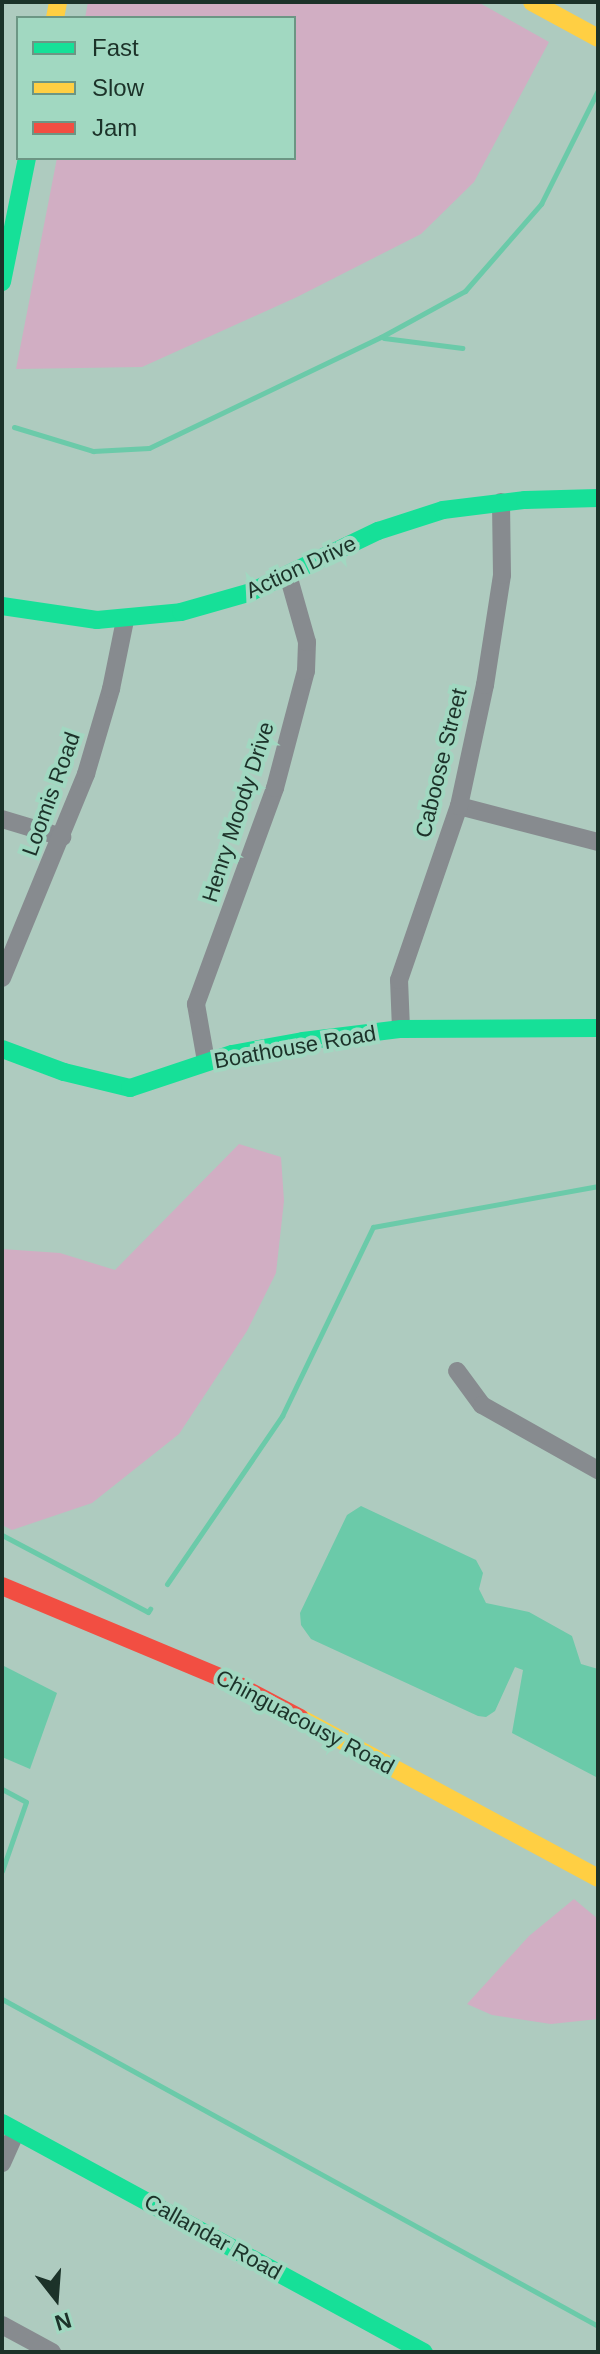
<!DOCTYPE html>
<style>
body{margin:0}
#map{position:relative;width:600px;height:2354px;overflow:hidden;background:#aecbbf;font-family:Helvetica,sans-serif}
div>[style]{position:absolute}
.green>*{inset:0;background:#d1aec3}
.water>*{inset:0;background:#6bcaa9}
.stream>*{height:5px;margin:-2.5px;padding:0 2.5px;transform-origin:2.5px;border-radius:2.5px;background:#6bcaa9}
.street>*{height:18px;margin:-9px;padding:0 9px;transform-origin:9px;border-radius:9px;background:#878b8f}
.fast>*{height:18px;margin:-9px;padding:0 9px;transform-origin:9px;border-radius:9px;background:#16e098}
.slow>*{height:18px;margin:-9px;padding:0 9px;transform-origin:9px;border-radius:9px;background:#ffcf43}
.jam>*{height:18px;margin:-9px;padding:0 9px;transform-origin:9px;border-radius:9px;background:#f24e42}
span{translate:-50% -50%;white-space:nowrap;text-align:center;line-height:1.15;-webkit-text-stroke:8px #a1d8c1;paint-order:stroke}
.street-label{font-size:22px;color:#1c3229}
.frame{position:absolute;inset:0;border:4px solid #1c3229;pointer-events:none}
.legend{position:absolute;left:16px;top:16px;width:280px;height:144px;box-sizing:border-box;background:#a1d8c1;border:2px solid #6c9684;margin:0;padding:10px 14px;list-style:none;font-size:24px;color:#1c3229}
.legend li{display:flex;align-items:center;gap:16px;height:40px}
.legend b{width:40px;border:2px solid #6c9684}
.north{position:absolute;left:16px;top:2258px;width:80px;height:80px;-webkit-text-stroke:6px #a1d8c1;paint-order:stroke;rotate:163deg;font-size:22px;font-weight:700;line-height:32px;text-align:center;color:#1c3229}
.north::after{content:'';display:block;margin:auto;width:28px;height:36px;background:#1c3229;clip-path:polygon(50% 0,100% 100%,50% 72%,0 100%)}
</style>
<div id="map">
<div class="green">
<div style="clip-path:polygon(88px 2px,478px 2px,549px 42px,474px 182px,421px 234px,297px 297px,142px 367px,16px 369px,57px 158px,294px 158px,294px 18px,85px 18px)"></div>
<div style="clip-path:polygon(239px 1144px,281px 1157px,284px 1201px,276px 1273px,247px 1331px,179px 1434px,92px 1503px,12px 1530px,2px 1525px,2px 1249px,60px 1253px,115px 1270px)"></div>
<div style="clip-path:polygon(574px 1899px,598px 1919px,598px 2019px,551px 2024px,492px 2015px,467px 2004px,529px 1936px)"></div>
</div>
<div class="water">
<div style="clip-path:polygon(361px 1506px,476px 1560px,483px 1573px,479px 1589px,486px 1603px,529px 1612px,572px 1636px,581px 1664px,598px 1669px,598px 1778px,512px 1733px,523px 1670px,515px 1667px,495px 1711px,486px 1717px,478px 1716px,311px 1639px,301px 1625px,300px 1613px,347px 1515px)"></div>
<div style="clip-path:polygon(2px 1665px,57px 1693px,30px 1769px,2px 1757px)"></div>
</div>
<div class="stream">
<div style="left:384px;top:338px;width:79px;rotate:7.3deg"></div>
<div style="left:14px;top:427px;width:83px;rotate:16.9deg"></div>
<div style="left:93px;top:451px;width:56px;rotate:-3.1deg"></div>
<div style="left:149px;top:448px;width:257px;rotate:-25.6deg"></div>
<div style="left:381px;top:337px;width:96px;rotate:-28.7deg"></div>
<div style="left:465px;top:291px;width:116px;rotate:-48.9deg"></div>
<div style="left:541px;top:204px;width:127px;rotate:-63.4deg"></div>
<div style="left:2px;top:1535px;width:165px;rotate:27.8deg"></div>
<div style="left:148px;top:1612px;width:4px;rotate:-56deg"></div>
<div style="left:167px;top:1584px;width:204px;rotate:-55.6deg"></div>
<div style="left:282px;top:1416px;width:210px;rotate:-64.3deg"></div>
<div style="left:373px;top:1227px;width:229px;rotate:-10.3deg"></div>
<div style="left:2px;top:1789px;width:27px;rotate:28deg"></div>
<div style="left:26px;top:1802px;width:73px;rotate:109.2deg"></div>
<div style="left:2px;top:1999px;width:680px;rotate:28.75deg"></div>
</div>
<div class="street">
<div style="left:459px;top:806px;width:144px;rotate:14.5deg"></div>
<div style="left:2px;top:819px;width:63px;rotate:16.7deg"></div>
<div style="left:2px;top:978px;width:221px;rotate:-67.6deg"></div>
<div style="left:86px;top:774px;width:89px;rotate:-73.6deg"></div>
<div style="left:111px;top:689px;width:70px;rotate:-78.5deg"></div>
<div style="left:401px;top:1029px;width:49px;rotate:-92.3deg"></div>
<div style="left:399px;top:980px;width:184px;rotate:-71deg"></div>
<div style="left:459px;top:806px;width:124px;rotate:-77.9deg"></div>
<div style="left:485px;top:685px;width:111px;rotate:-81.2deg"></div>
<div style="left:502px;top:575px;width:73px;rotate:-90.8deg"></div>
<div style="left:206px;top:1061px;width:58px;rotate:-100deg"></div>
<div style="left:196px;top:1004px;width:230px;rotate:-69.9deg"></div>
<div style="left:275px;top:788px;width:121px;rotate:-75.2deg"></div>
<div style="left:306px;top:671px;width:29px;rotate:-88deg"></div>
<div style="left:307px;top:642px;width:70px;rotate:-105.8deg"></div>
<div style="left:457px;top:1371px;width:42px;rotate:53.7deg"></div>
<div style="left:482px;top:1405px;width:133px;rotate:29.3deg"></div>
<div style="left:2px;top:2163px;width:35px;rotate:-66deg"></div>
<div style="left:2px;top:2325px;width:57px;rotate:28.4deg"></div>
</div>
<div class="fast">
<div style="left:2px;top:282px;width:126px;rotate:-78.6deg"></div>
<div style="left:2px;top:606px;width:96px;rotate:8.4deg"></div>
<div style="left:97px;top:620px;width:84px;rotate:-5.4deg"></div>
<div style="left:181px;top:612px;width:73px;rotate:-15.9deg"></div>
<div style="left:251px;top:592px;width:141px;rotate:-25.7deg"></div>
<div style="left:378px;top:531px;width:68px;rotate:-17.9deg"></div>
<div style="left:443px;top:510px;width:83px;rotate:-7deg"></div>
<div style="left:525px;top:500px;width:73px;rotate:-1.6deg"></div>
<div style="left:2px;top:1049px;width:66px;rotate:20.4deg"></div>
<div style="left:64px;top:1072px;width:68px;rotate:13.6deg"></div>
<div style="left:130px;top:1088px;width:108px;rotate:-18.4deg"></div>
<div style="left:232px;top:1054px;width:72px;rotate:-10.4deg"></div>
<div style="left:303px;top:1041px;width:99px;rotate:-7deg"></div>
<div style="left:401px;top:1029px;width:197px;rotate:-0.3deg"></div>
<div style="left:2px;top:2123px;width:480px;rotate:28.5deg"></div>
</div>
<div class="slow">
<div style="left:532px;top:2px;width:75px;rotate:28.6deg"></div>
<div style="left:55px;top:18px;width:16px;rotate:-79deg"></div>
<div style="left:300px;top:1718px;width:338px;rotate:28.2deg"></div>
</div>
<div class="jam">
<div style="left:2px;top:1586px;width:249px;rotate:22.7deg"></div>
<div style="left:232px;top:1682px;width:77px;rotate:27.9deg"></div>
</div>
<div class="street-label">
<span style="left:301px;top:567px;rotate:-25deg">Action Drive</span>
<span style="left:441px;top:763px;rotate:-76deg">Caboose Street</span>
<span style="left:51px;top:794px;rotate:-70deg">Loomis Road</span>
<span style="left:238px;top:812px;rotate:-72deg">Henry Moody Drive</span>
<span style="left:295px;top:1047px;rotate:-10deg">Boathouse Road</span>
<span style="left:305px;top:1722px;rotate:28deg">Chinguacousy Road</span>
<span style="left:213px;top:2237px;rotate:29deg">Callandar Road</span>
</div>
<div class="frame"></div>
<ul class="legend">
<li><b style="height:10px;background:#16e098"></b>Fast</li>
<li><b style="height:10px;background:#ffcf43"></b>Slow</li>
<li><b style="height:10px;background:#f24e42"></b>Jam</li>
</ul>
<div class="north">N</div>
</div>
